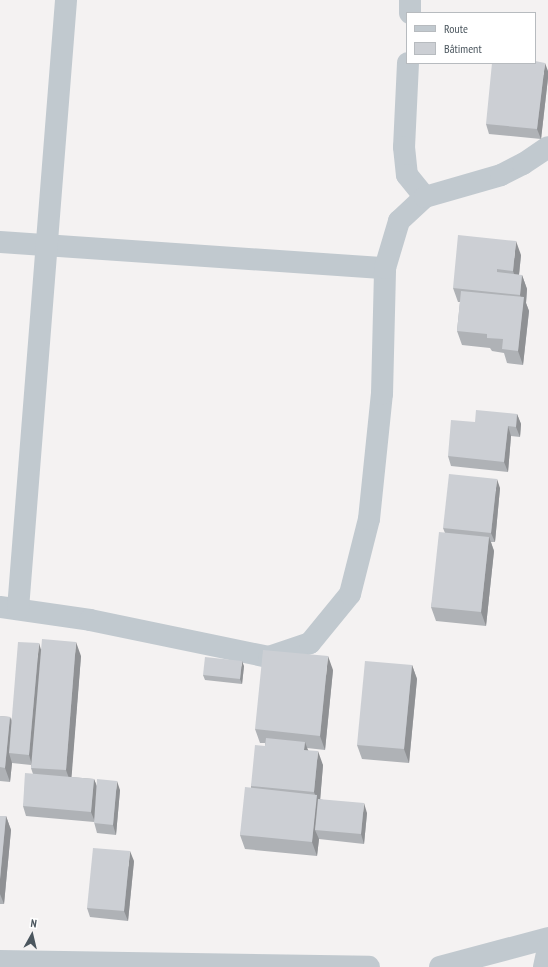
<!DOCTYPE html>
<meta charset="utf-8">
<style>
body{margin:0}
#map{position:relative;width:548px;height:967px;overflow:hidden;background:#f4f2f2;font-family:"PT Sans Narrow",sans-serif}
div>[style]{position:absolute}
.minor>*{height:22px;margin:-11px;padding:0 11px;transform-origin:11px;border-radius:11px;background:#c1c9cf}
.wall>*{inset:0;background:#afb2b6}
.shaded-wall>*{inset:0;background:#8f9194}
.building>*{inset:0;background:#cccfd4}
span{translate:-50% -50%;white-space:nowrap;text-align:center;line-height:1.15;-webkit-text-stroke:4px #fff;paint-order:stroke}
.legend{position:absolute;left:406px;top:12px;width:130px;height:52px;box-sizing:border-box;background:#fff;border:1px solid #b7bbbf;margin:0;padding:5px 7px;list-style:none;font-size:12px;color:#4b565e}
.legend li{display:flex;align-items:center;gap:8px;height:20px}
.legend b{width:20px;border:1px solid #b7bbbf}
.north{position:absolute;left:12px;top:915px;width:40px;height:40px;-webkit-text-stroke:3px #fff;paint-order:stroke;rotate:8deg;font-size:11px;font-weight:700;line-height:16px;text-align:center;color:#4b565e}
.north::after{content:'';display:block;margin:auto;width:14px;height:18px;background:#4b565e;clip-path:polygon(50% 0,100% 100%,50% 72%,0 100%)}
</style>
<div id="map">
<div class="minor">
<div style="left:410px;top:13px;width:13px;rotate:-90deg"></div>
<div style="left:408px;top:63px;width:84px;rotate:92.7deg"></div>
<div style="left:404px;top:147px;width:28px;rotate:84deg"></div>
<div style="left:407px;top:175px;width:28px;rotate:51deg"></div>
<div style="left:0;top:242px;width:386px;rotate:3.9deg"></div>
<div style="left:0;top:607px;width:91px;rotate:8.2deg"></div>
<div style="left:90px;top:620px;width:183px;rotate:11.7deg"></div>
<div style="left:269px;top:657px;width:43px;rotate:-18.9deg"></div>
<div style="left:310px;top:643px;width:63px;rotate:-50.8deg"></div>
<div style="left:350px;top:594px;width:77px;rotate:-75.8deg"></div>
<div style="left:369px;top:519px;width:126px;rotate:-84.1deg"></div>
<div style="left:382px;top:394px;width:126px;rotate:-88.6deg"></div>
<div style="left:385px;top:268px;width:49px;rotate:-73.4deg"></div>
<div style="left:399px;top:221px;width:35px;rotate:-43deg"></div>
<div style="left:425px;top:197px;width:79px;rotate:-16.1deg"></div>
<div style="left:501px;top:175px;width:25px;rotate:-27deg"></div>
<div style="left:523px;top:164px;width:30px;rotate:-34deg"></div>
<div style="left:18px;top:609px;width:611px;rotate:-85.49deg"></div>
<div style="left:0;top:961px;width:369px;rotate:0.9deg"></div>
<div style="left:440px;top:967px;width:112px;rotate:-15deg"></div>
<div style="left:544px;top:967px;width:19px;rotate:-78deg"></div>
</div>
<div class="wall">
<div style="clip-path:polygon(548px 71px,548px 78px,541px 139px,489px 134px,486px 124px)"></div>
<div style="clip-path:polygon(521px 255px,519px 275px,522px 275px,527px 289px,526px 303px,529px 311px,523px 365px,507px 363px,504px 353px,492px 351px,490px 348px,462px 345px,457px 331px,460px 302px,458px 302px,453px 288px)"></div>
<div style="clip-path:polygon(517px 414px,521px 424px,520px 437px,511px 436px,508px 472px,451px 466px,448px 456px,475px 422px)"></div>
<div style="clip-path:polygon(500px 488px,495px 542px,491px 542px,494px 551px,486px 626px,436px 621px,431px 607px,445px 533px,443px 528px)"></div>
<div style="clip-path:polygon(41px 649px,81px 656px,71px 777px,94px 779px,97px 787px,120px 790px,116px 835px,97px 833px,94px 822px,26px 816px,23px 806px,33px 774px,31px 768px,31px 765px,12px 763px,10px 782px,0 781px,0 716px,10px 717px,11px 720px)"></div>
<div style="clip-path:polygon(412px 665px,417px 679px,409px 763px,362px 759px,357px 745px)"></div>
<div style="clip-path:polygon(244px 666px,242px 684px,205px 680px,203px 675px)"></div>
<div style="clip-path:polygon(333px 670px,325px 750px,307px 748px,308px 750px,323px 765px,320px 799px,367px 813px,364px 844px,319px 839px,317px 856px,245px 849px,240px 835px,251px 788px,251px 786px,265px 746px,265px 743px,260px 743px,255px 729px)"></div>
<div style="clip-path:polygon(0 816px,6px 816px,11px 830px,4px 904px,0 904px)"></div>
<div style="clip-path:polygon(134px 861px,128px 921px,90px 917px,87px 908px)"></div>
</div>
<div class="shaded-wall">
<div style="clip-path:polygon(545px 63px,548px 71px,548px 78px,541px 139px,537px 129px)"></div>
<div style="clip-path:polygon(516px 241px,521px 255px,518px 284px,513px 271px)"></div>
<div style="clip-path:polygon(522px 275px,527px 289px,526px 303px,529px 311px,523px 365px,518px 351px,523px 303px,520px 295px)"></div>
<div style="clip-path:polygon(517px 414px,521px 424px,520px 437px,516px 427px)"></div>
<div style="clip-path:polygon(508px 426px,511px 436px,508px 472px,504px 462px)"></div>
<div style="clip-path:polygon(497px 479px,500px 488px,495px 542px,491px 533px)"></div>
<div style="clip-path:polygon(489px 537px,494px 551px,486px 626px,481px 612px)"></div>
<div style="clip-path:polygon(76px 642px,81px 656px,71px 784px,66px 770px)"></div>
<div style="clip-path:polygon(39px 643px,42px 653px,32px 765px,29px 755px)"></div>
<div style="clip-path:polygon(328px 656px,333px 670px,325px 750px,320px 736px)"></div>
<div style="clip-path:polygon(242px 661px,244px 666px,242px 684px,240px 679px)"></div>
<div style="clip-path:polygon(412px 665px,417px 679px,409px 763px,404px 749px)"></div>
<div style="clip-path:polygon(10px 717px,15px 731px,9px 753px,12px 763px,10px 782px,5px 768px)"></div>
<div style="clip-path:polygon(305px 742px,310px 756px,304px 750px)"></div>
<div style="clip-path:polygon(318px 751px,323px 765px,320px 802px,315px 830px,319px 839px,317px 856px,312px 842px,316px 798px,314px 792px)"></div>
<div style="clip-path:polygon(94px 779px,98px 789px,95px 822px,91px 812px)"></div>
<div style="clip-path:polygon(117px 781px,120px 790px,116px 835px,113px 825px)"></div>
<div style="clip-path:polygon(364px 803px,367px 813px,364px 844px,361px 834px)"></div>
<div style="clip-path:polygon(6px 816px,11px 830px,4px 904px,0 894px,0 879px)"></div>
<div style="clip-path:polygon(130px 851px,134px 861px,128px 921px,124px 911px)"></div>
</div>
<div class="building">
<div style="clip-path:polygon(535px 61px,545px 63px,537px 129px,486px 124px,492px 63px,535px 63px)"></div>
<div style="clip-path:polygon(458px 235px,516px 241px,513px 271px,497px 269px,497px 272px,522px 275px,520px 295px,453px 288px)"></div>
<div style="clip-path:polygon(461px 291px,524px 297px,518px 351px,502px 349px,503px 339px,487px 338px,487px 334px,457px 331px)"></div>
<div style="clip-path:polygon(476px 410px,517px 414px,516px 427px,508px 426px,504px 462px,448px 456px,451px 420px,475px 422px)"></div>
<div style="clip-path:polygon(449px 474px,497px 479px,491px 533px,443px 528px)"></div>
<div style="clip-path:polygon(439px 532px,489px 537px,481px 612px,431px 607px)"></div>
<div style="clip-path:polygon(42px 639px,76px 642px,66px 770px,31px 768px)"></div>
<div style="clip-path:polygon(18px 642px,39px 643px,29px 755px,9px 753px)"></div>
<div style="clip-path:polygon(263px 650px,328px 656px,320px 736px,255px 729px)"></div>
<div style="clip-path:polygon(205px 657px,242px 661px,240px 679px,203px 675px)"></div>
<div style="clip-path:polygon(365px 661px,412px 665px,404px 749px,357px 745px)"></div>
<div style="clip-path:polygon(0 716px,10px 717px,5px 768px,0 767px)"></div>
<div style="clip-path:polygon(266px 738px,305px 742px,304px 750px,318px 751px,314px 792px,251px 786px,255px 745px,265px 746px)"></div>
<div style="clip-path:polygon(25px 773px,94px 779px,91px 812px,23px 806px)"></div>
<div style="clip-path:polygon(97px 779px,117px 781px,113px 825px,94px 823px)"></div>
<div style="clip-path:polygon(245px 787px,317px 795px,312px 842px,240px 835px)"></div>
<div style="clip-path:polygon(318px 799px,364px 803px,361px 834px,315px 830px)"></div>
<div style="clip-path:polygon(0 816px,6px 816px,0 879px)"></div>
<div style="clip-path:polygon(93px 848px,130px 851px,124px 911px,87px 908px)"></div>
</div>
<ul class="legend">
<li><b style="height:5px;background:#c1c9cf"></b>Route</li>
<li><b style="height:11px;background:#cccfd4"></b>Bâtiment</li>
</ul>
<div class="north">N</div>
</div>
